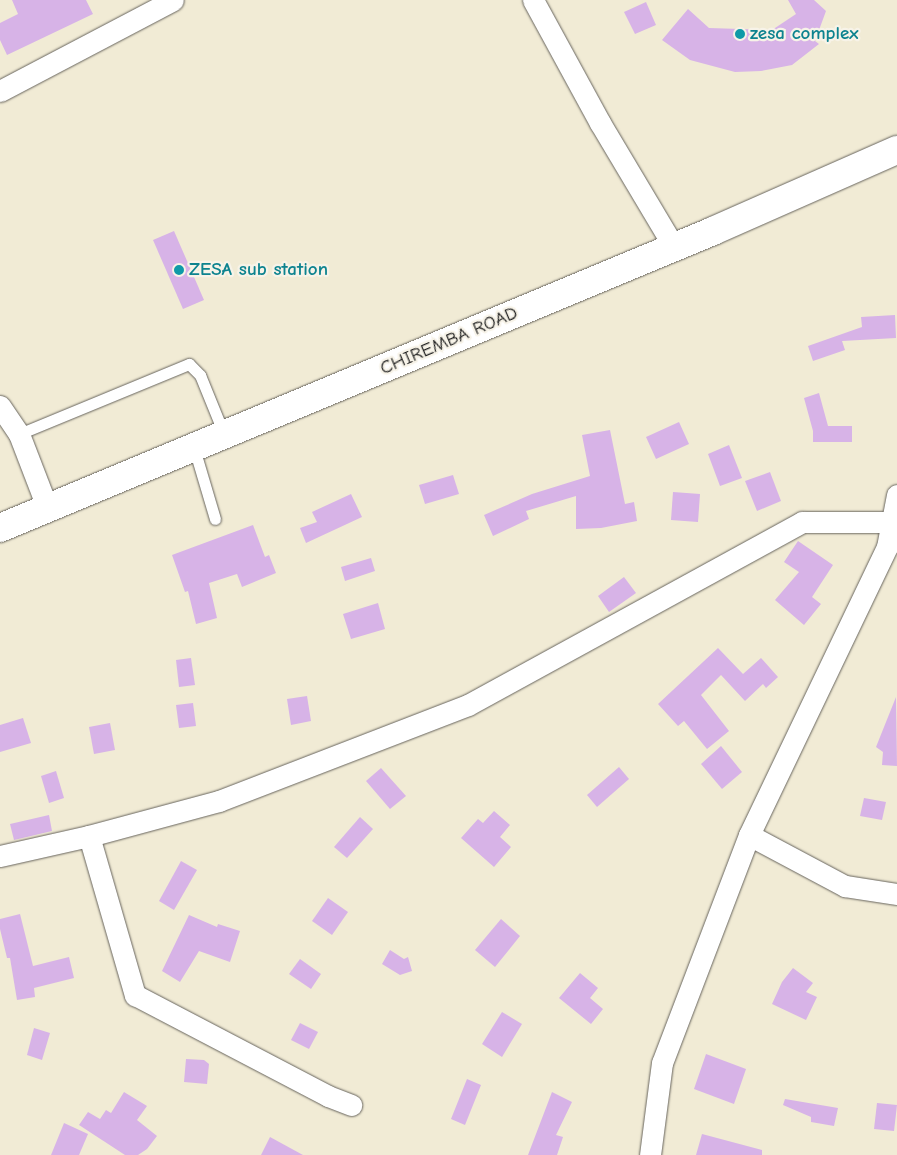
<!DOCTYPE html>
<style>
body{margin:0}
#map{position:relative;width:897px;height:1155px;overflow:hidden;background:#f1ebd5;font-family:"Comic Neue",sans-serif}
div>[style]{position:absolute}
.building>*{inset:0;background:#d7b3e7}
.roads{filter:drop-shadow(0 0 1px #67645d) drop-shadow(0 0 1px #67645d)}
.service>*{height:11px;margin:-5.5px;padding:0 5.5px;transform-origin:5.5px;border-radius:5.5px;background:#fff}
.minor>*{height:21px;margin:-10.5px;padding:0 10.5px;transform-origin:10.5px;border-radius:10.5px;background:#fff}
.secondary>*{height:28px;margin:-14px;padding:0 14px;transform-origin:14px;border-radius:14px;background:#fff}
.dots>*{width:14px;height:14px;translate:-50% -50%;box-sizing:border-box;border:2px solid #f7f3e8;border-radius:50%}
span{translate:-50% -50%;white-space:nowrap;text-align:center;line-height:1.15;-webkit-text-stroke:4.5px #f7f3e8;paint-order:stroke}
.culture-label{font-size:19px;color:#0d838f;font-weight:700}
.left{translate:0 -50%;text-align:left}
.street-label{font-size:19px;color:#1c1c1c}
</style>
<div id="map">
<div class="building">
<div style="clip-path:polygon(12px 0,86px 0,93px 14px,7px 55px,0 40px,0 23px,18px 14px)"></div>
<div style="clip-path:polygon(788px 0,814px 0,826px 11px,815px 41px,819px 44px,792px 65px,761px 71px,735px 72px,690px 60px,662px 40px,688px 9px,709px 28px,772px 30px,796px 14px)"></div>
<div style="clip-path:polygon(646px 2px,656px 25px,635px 34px,624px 12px)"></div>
<div style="clip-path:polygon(174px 231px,204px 300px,183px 309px,153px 240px)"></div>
<div style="clip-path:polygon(895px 315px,896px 338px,842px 341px,845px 350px,813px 361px,808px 346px,862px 327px,861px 317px)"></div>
<div style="clip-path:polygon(819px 393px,828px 426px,852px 426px,852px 442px,813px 442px,813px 431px,804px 398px)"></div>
<div style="clip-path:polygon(679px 422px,689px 444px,656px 459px,646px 437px)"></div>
<div style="clip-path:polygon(610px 430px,625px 504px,634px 502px,637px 521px,601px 528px,576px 529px,576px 496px,526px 511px,529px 519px,493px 536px,484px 515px,532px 494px,590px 476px,582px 435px)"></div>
<div style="clip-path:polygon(729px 445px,742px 478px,720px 486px,708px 454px)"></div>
<div style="clip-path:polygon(770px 472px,781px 501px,757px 511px,745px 481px)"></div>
<div style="clip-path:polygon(453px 475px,459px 494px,425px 504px,419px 485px)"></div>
<div style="clip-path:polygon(673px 492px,700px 494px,698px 522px,671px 520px)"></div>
<div style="clip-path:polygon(351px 494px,362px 517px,306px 543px,300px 528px,317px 522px,312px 512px)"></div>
<div style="clip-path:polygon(253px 525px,265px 557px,269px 555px,276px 573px,242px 587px,237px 574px,209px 583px,217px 618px,196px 624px,188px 591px,185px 592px,172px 555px)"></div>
<div style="clip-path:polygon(798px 541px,833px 565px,812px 597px,821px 604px,804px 625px,775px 600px,799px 572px,784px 562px)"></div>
<div style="clip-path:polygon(371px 558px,375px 571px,345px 581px,341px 567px)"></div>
<div style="clip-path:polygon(624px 577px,636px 593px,609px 612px,598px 596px)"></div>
<div style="clip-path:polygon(378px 603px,385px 629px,351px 639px,343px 614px)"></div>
<div style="clip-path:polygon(718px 648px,743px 674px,761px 658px,778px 677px,766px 688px,763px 684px,745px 701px,721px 675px,701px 695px,729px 731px,707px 749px,684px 721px,678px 726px,658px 704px)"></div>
<div style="clip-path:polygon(191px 658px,195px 685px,179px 687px,176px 660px)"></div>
<div style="clip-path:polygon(307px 696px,311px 721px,291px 725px,287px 699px)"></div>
<div style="clip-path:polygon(896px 697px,897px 766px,882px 765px,883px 752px,876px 747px)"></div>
<div style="clip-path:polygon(193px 703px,196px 726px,179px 728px,176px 705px)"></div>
<div style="clip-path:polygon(23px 718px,31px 743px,0 752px,0 725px)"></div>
<div style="clip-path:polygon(110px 723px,115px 750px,94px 754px,89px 727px)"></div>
<div style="clip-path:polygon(721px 746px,742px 772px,722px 789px,701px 764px)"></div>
<div style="clip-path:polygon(619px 767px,629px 779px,597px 807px,587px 795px)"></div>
<div style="clip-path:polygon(381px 768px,406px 796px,390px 809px,366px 781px)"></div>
<div style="clip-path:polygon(56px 771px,64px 798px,49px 803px,41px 776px)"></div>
<div style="clip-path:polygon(864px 798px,886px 802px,882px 820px,860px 816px)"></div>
<div style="clip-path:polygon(494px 811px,510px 825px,500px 837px,511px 847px,494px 867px,461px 838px,478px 819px,483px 823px)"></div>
<div style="clip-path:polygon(49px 815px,52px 831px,14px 840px,10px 824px)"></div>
<div style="clip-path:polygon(360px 817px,373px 829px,347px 858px,334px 847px)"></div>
<div style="clip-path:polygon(181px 861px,197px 870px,174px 910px,159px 901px)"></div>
<div style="clip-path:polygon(328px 898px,348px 912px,332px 935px,312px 921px)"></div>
<div style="clip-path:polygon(20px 914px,33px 966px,69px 957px,74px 978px,34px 988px,35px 997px,17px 1000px,10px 958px,7px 958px,0 929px,0 919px)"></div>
<div style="clip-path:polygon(189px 915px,217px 927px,218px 924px,240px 931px,230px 962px,199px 951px,180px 982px,162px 971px)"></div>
<div style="clip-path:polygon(501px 919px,520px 936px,495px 967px,475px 950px)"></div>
<div style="clip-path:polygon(390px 950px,404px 959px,408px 957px,412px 971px,400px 975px,382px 964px)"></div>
<div style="clip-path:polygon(300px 959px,321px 974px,311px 989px,289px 974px)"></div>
<div style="clip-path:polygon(793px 968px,813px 983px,806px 992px,817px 997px,806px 1020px,772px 1004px,782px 982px)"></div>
<div style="clip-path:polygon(580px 973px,598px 988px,590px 998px,603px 1009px,591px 1024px,559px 998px)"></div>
<div style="clip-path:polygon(502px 1012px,522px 1024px,502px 1057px,482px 1044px)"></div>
<div style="clip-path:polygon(300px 1023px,318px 1032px,309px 1049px,291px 1040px)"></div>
<div style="clip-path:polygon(34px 1028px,50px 1033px,42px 1060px,27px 1055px)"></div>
<div style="clip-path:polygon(706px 1054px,746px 1069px,734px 1104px,694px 1089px)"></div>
<div style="clip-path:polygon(186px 1059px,204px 1060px,209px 1064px,207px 1084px,184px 1082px)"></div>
<div style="clip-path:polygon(467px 1079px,481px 1085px,465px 1125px,451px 1119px)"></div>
<div style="clip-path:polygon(124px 1092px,147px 1106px,137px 1120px,157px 1136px,147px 1149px,138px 1155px,125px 1155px,79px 1125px,88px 1112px,100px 1119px,106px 1110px,111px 1113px)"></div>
<div style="clip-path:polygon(552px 1092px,572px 1102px,556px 1135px,563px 1137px,557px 1155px,528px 1155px)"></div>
<div style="clip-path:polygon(785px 1099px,838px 1108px,834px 1126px,811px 1122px,811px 1117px,783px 1105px)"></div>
<div style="clip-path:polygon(877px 1103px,897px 1105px,894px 1131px,874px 1129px)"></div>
<div style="clip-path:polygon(64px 1123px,88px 1134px,79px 1155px,51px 1155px)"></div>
<div style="clip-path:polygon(702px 1134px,762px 1150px,762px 1155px,696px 1155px)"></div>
<div style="clip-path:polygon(270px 1137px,303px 1155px,261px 1155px)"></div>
</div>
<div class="roads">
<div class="service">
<div style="left:19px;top:434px;width:184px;rotate:-22.4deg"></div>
<div style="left:189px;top:364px;width:16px;rotate:45deg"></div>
<div style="left:200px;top:375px;width:64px;rotate:67.9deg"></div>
<div style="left:194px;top:448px;width:74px;rotate:73.5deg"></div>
</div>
<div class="minor">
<div style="left:533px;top:0;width:140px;rotate:61.4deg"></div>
<div style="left:600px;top:123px;width:144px;rotate:59.2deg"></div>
<div style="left:0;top:91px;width:195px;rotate:-27.7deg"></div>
<div style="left:0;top:406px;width:34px;rotate:56deg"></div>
<div style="left:19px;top:434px;width:78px;rotate:69deg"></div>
<div style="left:749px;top:835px;width:109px;rotate:28deg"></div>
<div style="left:845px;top:886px;width:53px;rotate:8.7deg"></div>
<div style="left:89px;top:836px;width:166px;rotate:73.9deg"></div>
<div style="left:135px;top:995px;width:218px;rotate:27.6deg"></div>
<div style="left:328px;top:1096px;width:25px;rotate:21deg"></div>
<div style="left:0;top:856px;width:91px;rotate:-12.7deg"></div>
<div style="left:89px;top:836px;width:135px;rotate:-15.1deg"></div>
<div style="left:219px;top:801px;width:267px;rotate:-21.1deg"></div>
<div style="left:468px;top:705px;width:381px;rotate:-28.7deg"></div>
<div style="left:802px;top:522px;width:89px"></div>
<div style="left:650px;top:1155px;width:93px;rotate:-82.6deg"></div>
<div style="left:662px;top:1063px;width:244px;rotate:-69.1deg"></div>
<div style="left:749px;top:835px;width:319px;rotate:-64.4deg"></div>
<div style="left:887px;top:547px;width:53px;rotate:-79.1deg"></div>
</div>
<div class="secondary">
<div style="left:0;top:528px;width:772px;rotate:-22.61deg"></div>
<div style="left:713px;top:231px;width:201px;rotate:-23.8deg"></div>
</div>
</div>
<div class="dots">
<div style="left:740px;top:34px;background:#0f9aa8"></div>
<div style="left:179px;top:270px;background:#0f9aa8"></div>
</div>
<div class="culture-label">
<span class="left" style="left:750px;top:34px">zesa complex</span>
<span class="left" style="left:189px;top:270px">ZESA sub station</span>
</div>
<div class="street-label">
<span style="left:449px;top:341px;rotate:-23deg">CHIREMBA ROAD</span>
</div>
</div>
